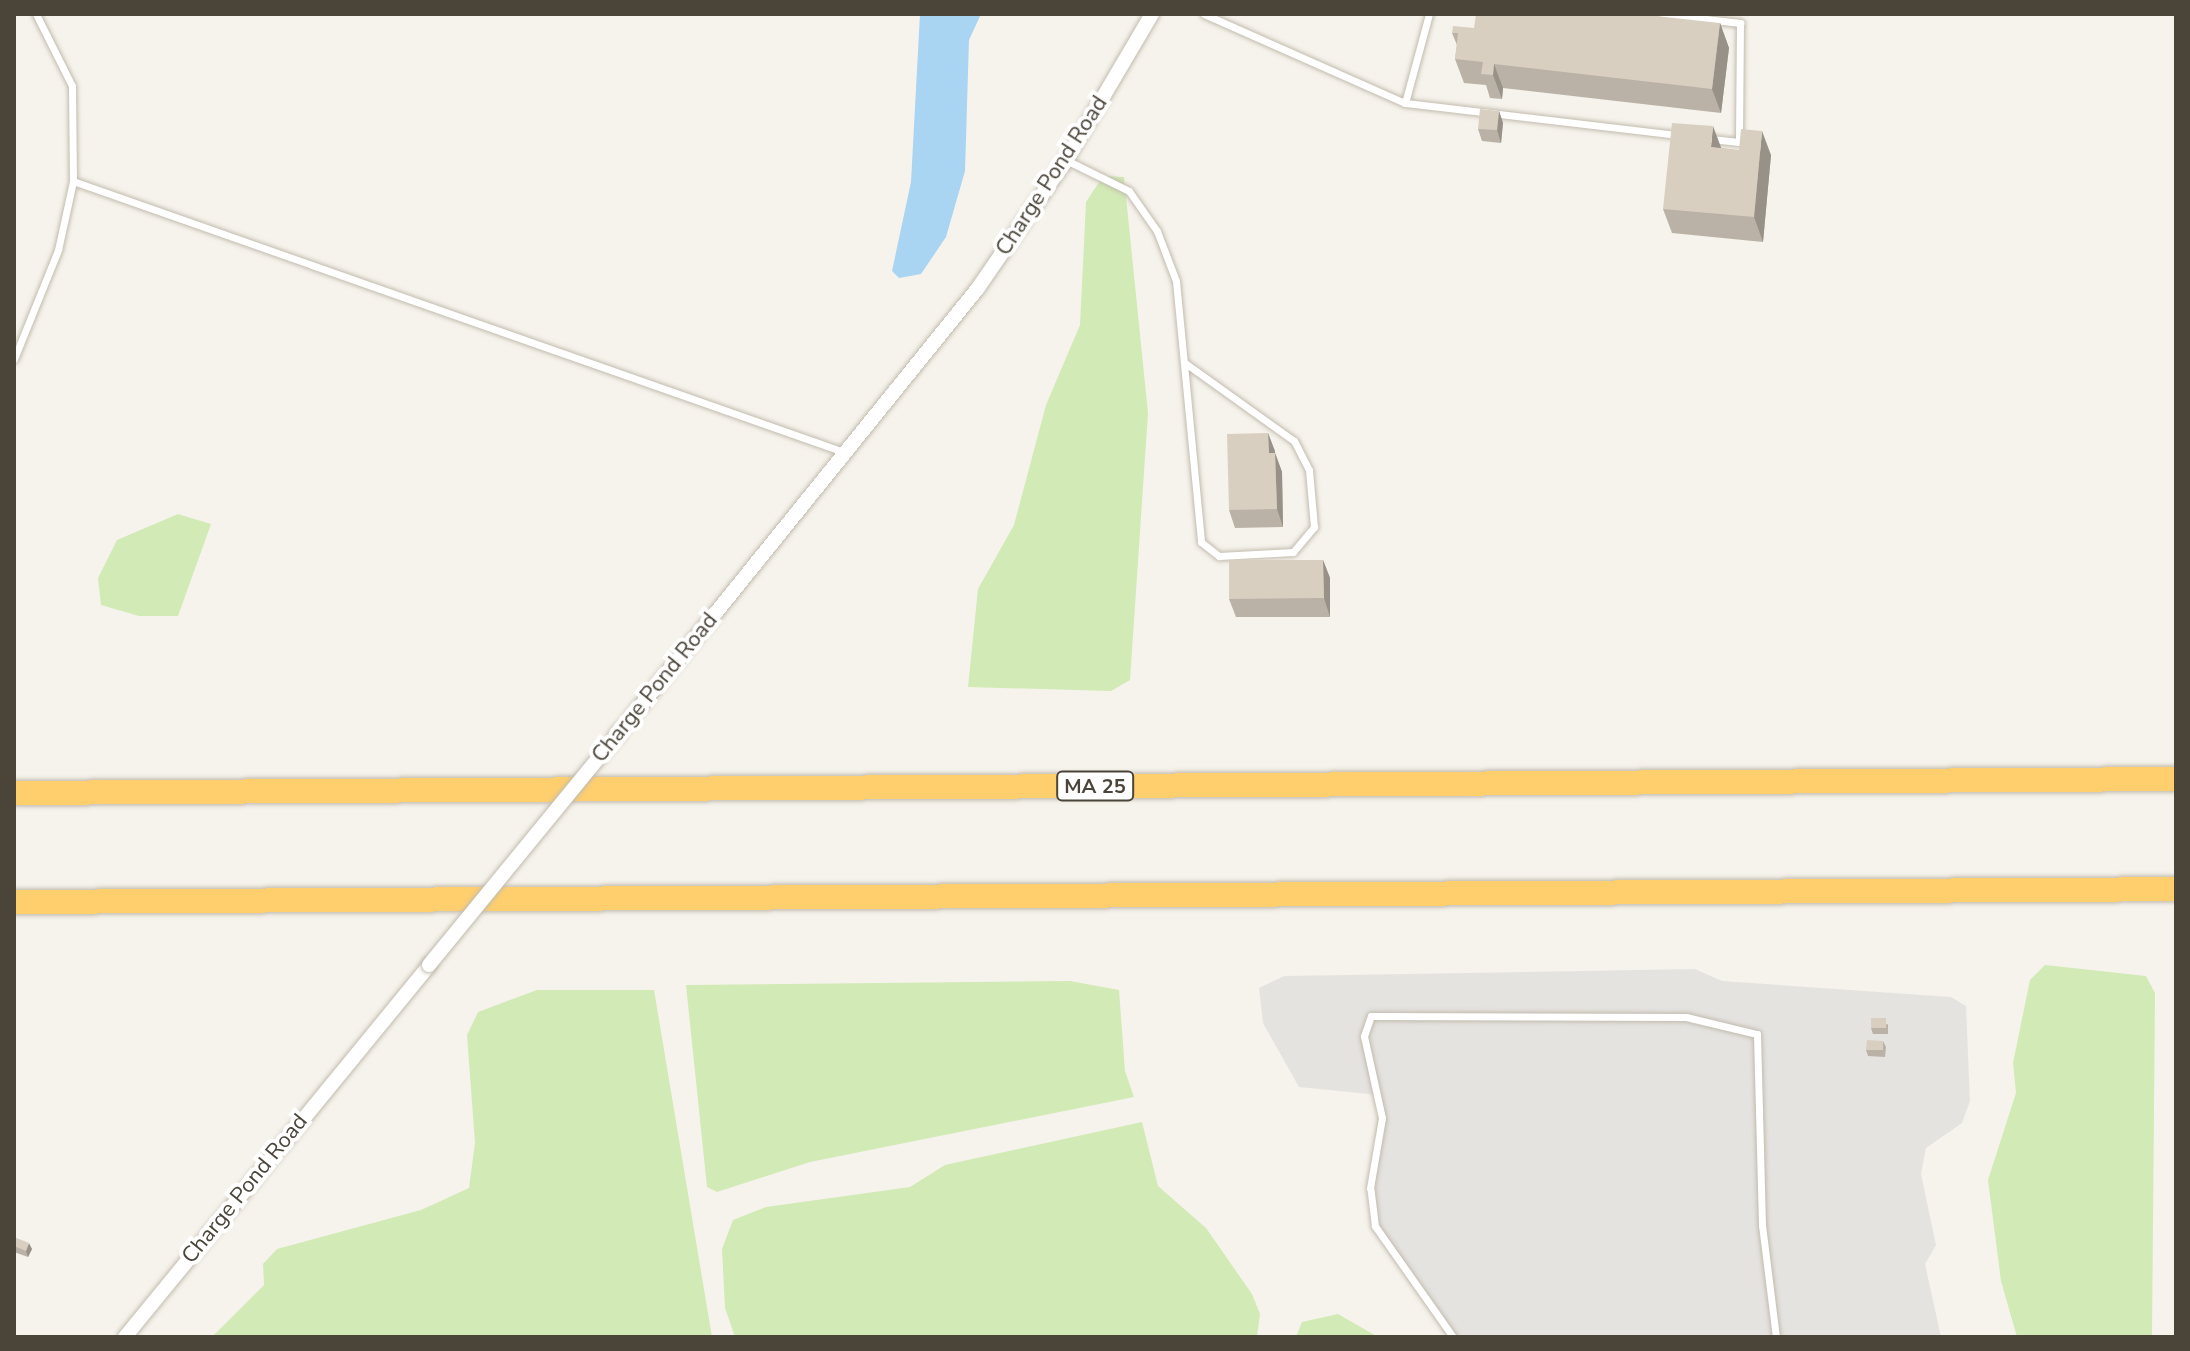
<!DOCTYPE html>
<style>
body{margin:0}
#map{position:relative;width:2190px;height:1351px;overflow:hidden;background:#f6f3ec;font-family:"Nunito Sans",sans-serif}
div>[style]{position:absolute}
.green>*{inset:0;background:#d2eab5}
.parking>*{inset:0;background:#e5e3e0}
.water>*{inset:0;background:#a9d4f2}
.roads{filter:drop-shadow(0 0 2px #c2bbae) drop-shadow(0 0 2px #c2bbae)}
.lane>*{height:7px;margin:-3.5px;padding:0 3.5px;transform-origin:3.5px;border-radius:3.5px;background:#fff}
.street>*{height:14px;margin:-7px;padding:0 7px;transform-origin:7px;border-radius:7px;background:#fff}
.highway>*{height:24px;margin:-12px;padding:0 12px;transform-origin:12px;border-radius:12px;background:#ffcf6e}
.bridges{filter:drop-shadow(0 0 2px #c2bbae) drop-shadow(0 0 2px #c2bbae)}
.street-bridge>*{height:14px;margin:-7px;padding:0 7px;transform-origin:7px;border-radius:7px;background:#fff}
.wall>*{inset:0;background:#bab2a6}
.shaded-wall>*{inset:0;background:#979187}
.building>*{inset:0;background:#d8cfc1}
span{translate:-50% -50%;white-space:nowrap;text-align:center;line-height:1.15;-webkit-text-stroke:8px #fff;paint-order:stroke}
.shield-label span{padding:2px 6px;background:#fff;border:2px solid;border-radius:6px;-webkit-text-stroke-width:0}
.shield-label{font-size:20px;color:#4b4439;font-weight:700}
.street-label{font-size:22px;color:#4b4439}
.frame{position:absolute;inset:0;border:16px solid #4b4439;pointer-events:none}
</style>
<div id="map">
<div class="green">
<div style="clip-path:polygon(1103px 176px,1124px 177px,1148px 413px,1130px 680px,1111px 691px,968px 687px,978px 589px,1014px 525px,1046px 405px,1080px 325px,1086px 202px)"></div>
<div style="clip-path:polygon(178px 514px,211px 524px,178px 616px,139px 616px,101px 605px,98px 578px,117px 540px)"></div>
<div style="clip-path:polygon(2045px 965px,2146px 976px,2155px 993px,2152px 1337px,2017px 1337px,2001px 1281px,1988px 1180px,2016px 1093px,2013px 1063px,2030px 980px)"></div>
<div style="clip-path:polygon(1070px 981px,1119px 990px,1125px 1071px,1134px 1097px,810px 1162px,717px 1192px,707px 1187px,686px 985px)"></div>
<div style="clip-path:polygon(537px 990px,654px 990px,712px 1337px,212px 1337px,264px 1285px,263px 1264px,277px 1249px,421px 1210px,469px 1188px,475px 1143px,467px 1035px,478px 1012px)"></div>
<div style="clip-path:polygon(1142px 1122px,1158px 1186px,1206px 1228px,1252px 1294px,1260px 1314px,1257px 1337px,735px 1337px,725px 1308px,722px 1249px,733px 1220px,766px 1207px,910px 1187px,945px 1165px)"></div>
<div style="clip-path:polygon(1338px 1314px,1378px 1337px,1296px 1337px,1302px 1322px)"></div>
</div>
<div class="parking">
<div style="clip-path:polygon(1695px 969px,1722px 981px,1951px 997px,1966px 1006px,1970px 1101px,1962px 1123px,1926px 1148px,1921px 1174px,1936px 1245px,1925px 1264px,1941px 1337px,1453px 1337px,1383px 1238px,1370px 1204px,1379px 1095px,1299px 1087px,1263px 1023px,1259px 988px,1284px 976px)"></div>
</div>
<div class="water">
<div style="clip-path:polygon(920px 14px,981px 14px,969px 40px,965px 171px,946px 237px,921px 274px,899px 278px,892px 271px,911px 182px)"></div>
</div>
<div class="roads">
<div class="lane">
<div style="left:36px;top:14px;width:80px;rotate:63.4deg"></div>
<div style="left:72px;top:86px;width:95px;rotate:89.4deg"></div>
<div style="left:73px;top:181px;width:817px;rotate:19.37deg"></div>
<div style="left:1204px;top:14px;width:220px;rotate:23.9deg"></div>
<div style="left:1405px;top:103px;width:92px;rotate:-74.9deg"></div>
<div style="left:1662px;top:14px;width:79px;rotate:6.6deg"></div>
<div style="left:1740px;top:23px;width:119px;rotate:90.5deg"></div>
<div style="left:1739px;top:142px;width:28px;rotate:-174deg"></div>
<div style="left:1405px;top:103px;width:276px;rotate:6.7deg"></div>
<div style="left:1066px;top:160px;width:70px;rotate:26.2deg"></div>
<div style="left:1129px;top:191px;width:49px;rotate:55deg"></div>
<div style="left:1157px;top:231px;width:53px;rotate:69.2deg"></div>
<div style="left:1176px;top:281px;width:262px;rotate:84.5deg"></div>
<div style="left:1201px;top:542px;width:23px;rotate:38deg"></div>
<div style="left:1219px;top:556px;width:74px;rotate:-3.1deg"></div>
<div style="left:1293px;top:552px;width:33px;rotate:-50deg"></div>
<div style="left:1314px;top:527px;width:57px;rotate:-95deg"></div>
<div style="left:1309px;top:470px;width:33px;rotate:-117deg"></div>
<div style="left:1294px;top:441px;width:134px;rotate:-144.4deg"></div>
<div style="left:14px;top:359px;width:118px;rotate:-68deg"></div>
<div style="left:58px;top:250px;width:71px;rotate:-77.7deg"></div>
<div style="left:1453px;top:1337px;width:136px;rotate:-125.1deg"></div>
<div style="left:1375px;top:1226px;width:38px;rotate:-97deg"></div>
<div style="left:1370px;top:1188px;width:71px;rotate:-80.3deg"></div>
<div style="left:1382px;top:1118px;width:84px;rotate:-102.4deg"></div>
<div style="left:1364px;top:1036px;width:21px;rotate:-71deg"></div>
<div style="left:1371px;top:1016px;width:315px;rotate:0.2deg"></div>
<div style="left:1686px;top:1017px;width:73px;rotate:13.5deg"></div>
<div style="left:1757px;top:1034px;width:191px;rotate:88.5deg"></div>
<div style="left:1762px;top:1225px;width:113px;rotate:82.9deg"></div>
</div>
<div class="street">
<div style="left:618px;top:734px;width:573px;rotate:-51.09deg"></div>
<div style="left:978px;top:288px;width:155px;rotate:-55.5deg"></div>
<div style="left:1066px;top:160px;width:169px;rotate:-59.5deg"></div>
<div style="left:125px;top:1337px;width:480px;rotate:-50.7deg"></div>
</div>
<div class="highway">
<div style="left:14px;top:793px;width:2162px;rotate:-0.37deg"></div>
<div style="left:14px;top:902px;width:2162px;rotate:-0.34deg"></div>
</div>
</div>
<div class="bridges">
<div class="street-bridge">
<div style="left:429px;top:965px;width:298px;rotate:-50.7deg"></div>
</div>
</div>
<div class="wall">
<div style="clip-path:polygon(1720px 23px,1729px 48px,1721px 113px,1503px 88px,1502px 99px,1490px 98px,1486px 85px,1464px 83px,1455px 59px,1457px 45px,1452px 33px,1474px 28px)"></div>
<div style="clip-path:polygon(1499px 111px,1503px 123px,1501px 143px,1482px 141px,1478px 129px)"></div>
<div style="clip-path:polygon(1721px 148px,1771px 155px,1763px 242px,1672px 233px,1663px 209px)"></div>
<div style="clip-path:polygon(1268px 433px,1282px 472px,1283px 527px,1235px 528px,1229px 510px)"></div>
<div style="clip-path:polygon(1323px 560px,1330px 578px,1330px 617px,1236px 617px,1229px 599px)"></div>
<div style="clip-path:polygon(1888px 1024px,1888px 1034px,1873px 1034px,1871px 1028px)"></div>
<div style="clip-path:polygon(1883px 1041px,1886px 1047px,1885px 1057px,1868px 1056px,1866px 1050px)"></div>
<div style="clip-path:polygon(14px 1237px,32px 1249px,28px 1257px,14px 1252px)"></div>
</div>
<div class="shaded-wall">
<div style="clip-path:polygon(1720px 23px,1729px 48px,1721px 113px,1712px 89px)"></div>
<div style="clip-path:polygon(1494px 64px,1503px 88px,1502px 99px,1493px 75px)"></div>
<div style="clip-path:polygon(1499px 111px,1503px 123px,1501px 143px,1497px 130px)"></div>
<div style="clip-path:polygon(1713px 126px,1722px 150px,1711px 147px)"></div>
<div style="clip-path:polygon(1762px 131px,1771px 155px,1763px 242px,1754px 217px)"></div>
<div style="clip-path:polygon(1268px 433px,1275px 451px,1275px 472px,1269px 453px)"></div>
<div style="clip-path:polygon(1275px 453px,1282px 472px,1283px 527px,1277px 509px)"></div>
<div style="clip-path:polygon(1323px 560px,1330px 578px,1330px 617px,1324px 598px)"></div>
<div style="clip-path:polygon(29px 1243px,32px 1249px,28px 1257px,26px 1251px)"></div>
</div>
<div class="building">
<div style="clip-path:polygon(1476px 14px,1638px 14px,1720px 23px,1712px 89px,1494px 64px,1493px 75px,1481px 74px,1483px 62px,1455px 59px,1458px 33px,1452px 33px,1453px 26px,1474px 28px)"></div>
<div style="clip-path:polygon(1480px 109px,1499px 111px,1497px 130px,1478px 129px)"></div>
<div style="clip-path:polygon(1672px 123px,1713px 126px,1711px 147px,1739px 150px,1741px 129px,1762px 131px,1754px 217px,1663px 209px)"></div>
<div style="clip-path:polygon(1268px 433px,1269px 453px,1275px 453px,1277px 509px,1229px 510px,1227px 434px)"></div>
<div style="clip-path:polygon(1229px 560px,1323px 560px,1324px 598px,1229px 599px)"></div>
<div style="clip-path:polygon(1871px 1018px,1886px 1018px,1886px 1028px,1871px 1028px)"></div>
<div style="clip-path:polygon(1867px 1040px,1883px 1041px,1883px 1050px,1866px 1050px)"></div>
<div style="clip-path:polygon(14px 1237px,29px 1243px,26px 1251px,14px 1246px)"></div>
</div>
<div class="shield-label">
<span style="left:1095px;top:786px">MA 25</span>
</div>
<div class="street-label">
<span style="left:1052px;top:176px;rotate:-57deg">Charge Pond Road</span>
<span style="left:655px;top:688px;rotate:-51deg">Charge Pond Road</span>
<span style="left:245px;top:1189px;rotate:-51deg">Charge Pond Road</span>
</div>
<div class="frame"></div>
</div>
